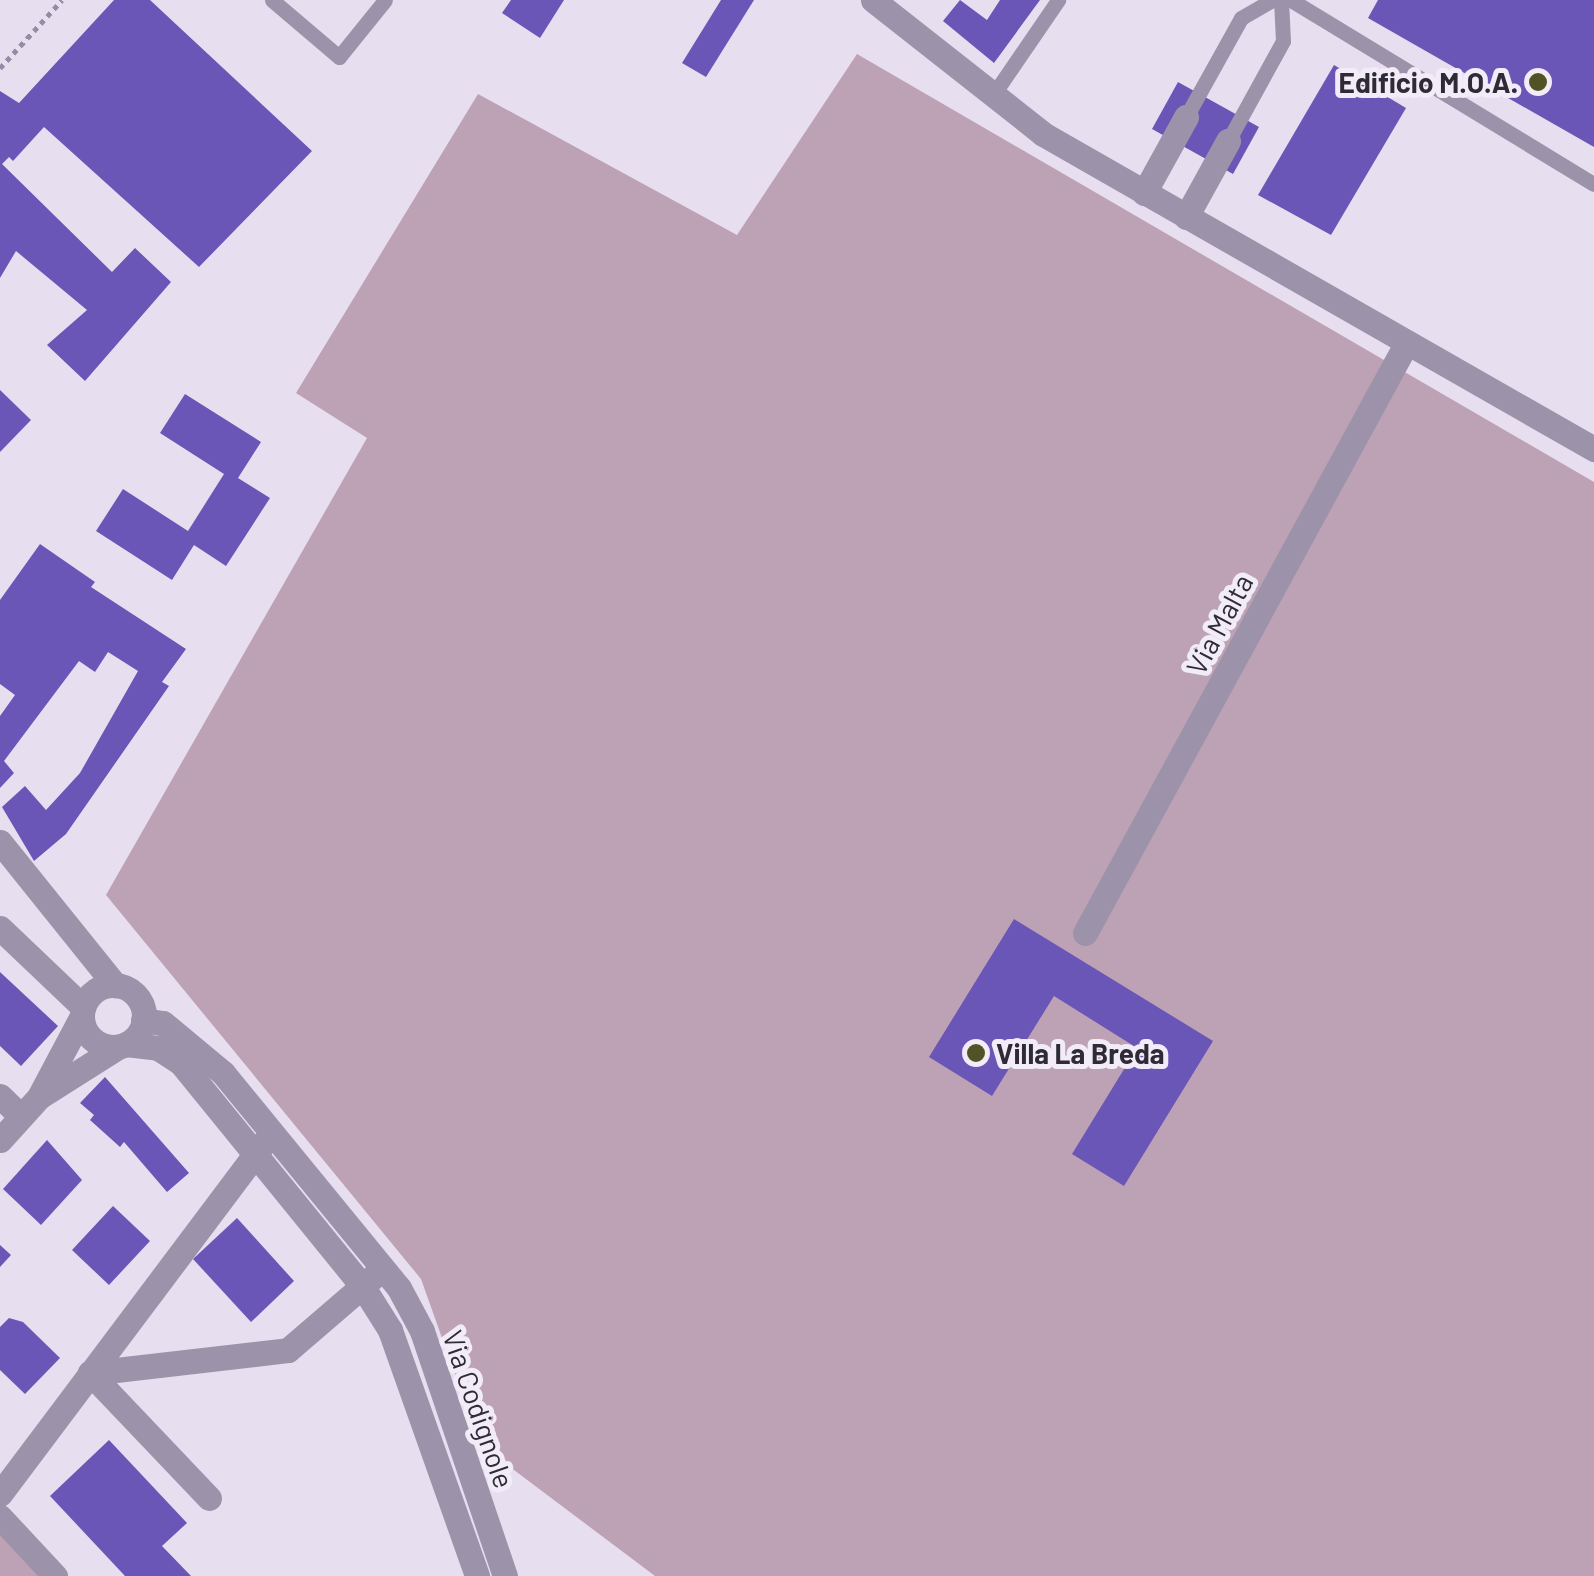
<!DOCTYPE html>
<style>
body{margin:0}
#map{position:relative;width:1594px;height:1576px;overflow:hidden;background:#e7dff0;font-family:Barlow,sans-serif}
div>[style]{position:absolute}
.green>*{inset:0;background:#bda1b5}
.building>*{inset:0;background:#6a56b7}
.path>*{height:5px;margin-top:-2.5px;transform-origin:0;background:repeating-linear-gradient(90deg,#968ca6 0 5px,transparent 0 10px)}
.lane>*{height:15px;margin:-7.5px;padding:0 7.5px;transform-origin:7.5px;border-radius:7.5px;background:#9c93aa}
.street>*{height:25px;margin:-12.5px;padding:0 12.5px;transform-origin:12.5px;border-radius:12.5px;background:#9c93aa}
.street>.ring{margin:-12.5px;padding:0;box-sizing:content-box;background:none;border:25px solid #9c93aa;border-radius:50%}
.dots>*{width:28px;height:28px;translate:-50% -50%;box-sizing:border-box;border:5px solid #f2ebf8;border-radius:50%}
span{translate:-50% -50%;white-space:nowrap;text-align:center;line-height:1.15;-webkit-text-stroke:10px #f2ebf8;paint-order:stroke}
.poi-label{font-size:28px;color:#2e2a36;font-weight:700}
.right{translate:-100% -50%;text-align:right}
.left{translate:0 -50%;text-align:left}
.street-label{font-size:28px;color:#2e2a36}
</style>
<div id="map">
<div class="green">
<div style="clip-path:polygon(857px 54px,1594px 482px,1594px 1576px,655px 1576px,510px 1467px,462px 1394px,421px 1279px,106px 895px,367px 438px,296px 393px,478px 94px,737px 235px)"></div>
<div style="clip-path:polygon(0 1529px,44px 1576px,0 1576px)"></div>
</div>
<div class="building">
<div style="clip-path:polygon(114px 0,150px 0,312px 151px,199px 267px,44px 127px,13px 161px,9px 157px,2px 164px,112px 272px,135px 248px,171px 282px,85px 381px,47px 345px,87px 310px,16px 251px,0 278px,0 91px,19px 103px)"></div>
<div style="clip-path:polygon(511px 0,564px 0,540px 38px,502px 13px)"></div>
<div style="clip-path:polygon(721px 0,754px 0,706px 77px,682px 63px)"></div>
<div style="clip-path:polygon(960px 0,987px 20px,1000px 0,1040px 0,994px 63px,943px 21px)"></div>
<div style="clip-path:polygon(1378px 0,1594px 0,1594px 147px,1368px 18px)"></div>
<div style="clip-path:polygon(1334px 65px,1406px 108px,1331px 235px,1258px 195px)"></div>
<div style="clip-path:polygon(1178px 82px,1259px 127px,1233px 174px,1152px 129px)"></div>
<div style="clip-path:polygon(0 390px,31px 420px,0 452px)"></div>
<div style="clip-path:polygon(185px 394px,261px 442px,238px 478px,270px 498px,226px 566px,194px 545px,172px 580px,96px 531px,123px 489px,188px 531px,224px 474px,160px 433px)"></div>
<div style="clip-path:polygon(40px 544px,95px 582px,91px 587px,186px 649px,162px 682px,169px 686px,66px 834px,34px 861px,2px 807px,25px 786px,46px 810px,80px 773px,138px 671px,108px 652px,95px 672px,79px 661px,4px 761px,14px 773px,0 788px,0 716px,15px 695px,0 684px,0 600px)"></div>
<div style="clip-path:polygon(1014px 919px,1213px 1041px,1124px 1186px,1072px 1154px,1137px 1048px,1054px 996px,992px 1096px,929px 1057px)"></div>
<div style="clip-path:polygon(0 972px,58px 1026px,21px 1066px,0 1046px)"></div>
<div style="clip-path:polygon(105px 1077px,189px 1173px,167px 1192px,124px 1142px,120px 1147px,90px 1120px,94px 1115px,80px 1103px)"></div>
<div style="clip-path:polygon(47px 1140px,82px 1180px,41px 1225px,3px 1189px)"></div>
<div style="clip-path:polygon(113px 1206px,150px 1241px,109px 1285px,72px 1250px)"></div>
<div style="clip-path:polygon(237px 1218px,294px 1281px,251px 1322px,193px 1259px)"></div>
<div style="clip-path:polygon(0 1245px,11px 1255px,0 1267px)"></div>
<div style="clip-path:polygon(9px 1318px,23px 1322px,60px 1358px,25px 1394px,0 1370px,0 1327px)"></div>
<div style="clip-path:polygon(109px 1440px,187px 1523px,162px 1546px,191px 1576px,125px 1576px,50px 1496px)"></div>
</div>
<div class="path">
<div style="left:0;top:68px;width:92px;rotate:-47.6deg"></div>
</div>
<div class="lane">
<div style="left:272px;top:0;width:88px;rotate:40.4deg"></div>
<div style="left:339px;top:57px;width:73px;rotate:-51.1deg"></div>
<div style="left:1291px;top:0;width:354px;rotate:31.3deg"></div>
<div style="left:991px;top:98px;width:119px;rotate:-55.6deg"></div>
<div style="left:1186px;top:117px;width:113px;rotate:-60.9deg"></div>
<div style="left:1241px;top:18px;width:36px;rotate:-30deg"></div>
<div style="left:1228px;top:141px;width:114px;rotate:-61.2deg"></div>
<div style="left:1283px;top:41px;width:41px;rotate:-92.8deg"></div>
</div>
<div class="street">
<div style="left:873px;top:0;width:216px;rotate:38.2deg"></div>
<div style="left:1043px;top:134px;width:635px;rotate:29.76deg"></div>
<div style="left:1144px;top:193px;width:87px;rotate:-61.1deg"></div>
<div style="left:1186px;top:217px;width:87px;rotate:-61.1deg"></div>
<div style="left:0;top:842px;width:184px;rotate:51.2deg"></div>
<div style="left:0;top:928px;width:115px;rotate:43.6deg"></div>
<div style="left:1085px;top:933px;width:671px;rotate:-61.41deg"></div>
<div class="ring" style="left:82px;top:985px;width:37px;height:37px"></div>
<div style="left:143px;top:1020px;width:20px;rotate:9deg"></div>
<div style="left:163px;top:1023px;width:78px;rotate:39.8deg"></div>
<div style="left:223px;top:1073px;width:278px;rotate:50.7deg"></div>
<div style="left:399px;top:1288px;width:49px;rotate:61.9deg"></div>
<div style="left:422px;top:1331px;width:259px;rotate:71.3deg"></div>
<div style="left:126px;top:1044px;width:32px;rotate:7deg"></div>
<div style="left:158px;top:1048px;width:27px;rotate:33deg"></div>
<div style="left:181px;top:1063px;width:289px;rotate:50.9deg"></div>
<div style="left:363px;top:1287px;width:51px;rotate:57.9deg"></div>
<div style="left:390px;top:1330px;width:261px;rotate:70.5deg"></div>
<div style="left:41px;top:1093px;width:87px;rotate:-62deg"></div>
<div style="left:0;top:1096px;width:29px;rotate:44deg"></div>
<div style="left:0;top:1140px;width:58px;rotate:-47.8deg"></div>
<div style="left:39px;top:1097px;width:93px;rotate:-32.3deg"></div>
<div style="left:0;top:1494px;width:439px;rotate:-53.1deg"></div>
<div style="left:209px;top:1498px;width:173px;rotate:-133.6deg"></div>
<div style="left:90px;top:1373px;width:199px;rotate:-6.6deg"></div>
<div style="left:288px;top:1350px;width:113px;rotate:-40.7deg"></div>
<div style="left:0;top:1517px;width:81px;rotate:47deg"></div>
</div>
<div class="dots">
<div style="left:1538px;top:82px;background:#515225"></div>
<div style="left:976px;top:1053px;background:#515225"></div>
</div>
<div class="poi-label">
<span class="right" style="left:1518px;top:82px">Edificio M.O.A.</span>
<span class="left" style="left:996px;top:1053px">Villa La Breda</span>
</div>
<div class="street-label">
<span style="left:1219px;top:624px;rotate:-62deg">Via Malta</span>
<span style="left:479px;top:1409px;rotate:71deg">Via Codignole</span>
</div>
</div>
